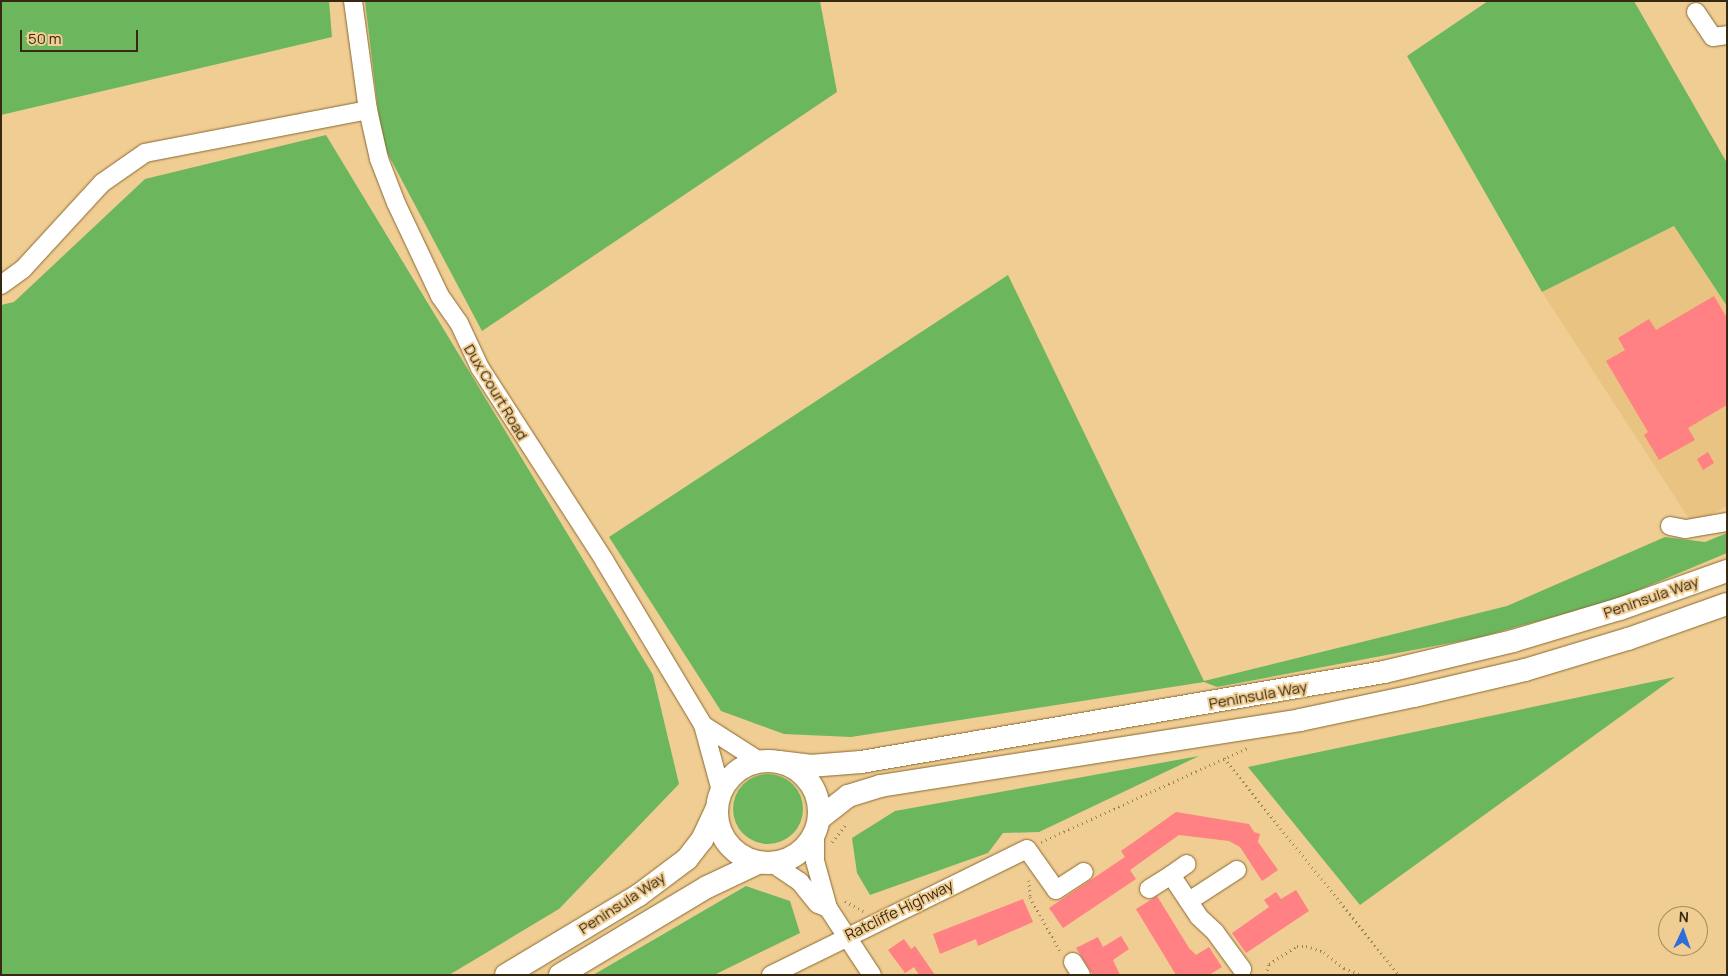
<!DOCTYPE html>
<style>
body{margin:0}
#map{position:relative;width:1728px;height:976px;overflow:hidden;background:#f0cd93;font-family:Manrope,sans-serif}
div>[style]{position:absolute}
.built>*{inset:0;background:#e9c381}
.green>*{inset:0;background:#6cb75e}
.round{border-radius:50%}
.building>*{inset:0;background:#ff8183}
.path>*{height:3px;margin-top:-1.5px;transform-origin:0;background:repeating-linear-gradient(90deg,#9a8157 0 1px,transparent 0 5px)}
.roads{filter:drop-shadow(0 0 1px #886930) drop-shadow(0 0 1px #886930)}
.minor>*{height:18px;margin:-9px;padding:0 9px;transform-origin:9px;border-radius:9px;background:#fff}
.major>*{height:22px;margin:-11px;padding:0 11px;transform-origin:11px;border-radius:11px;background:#fff}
.major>.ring{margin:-11px;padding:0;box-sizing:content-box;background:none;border:22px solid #fff;border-radius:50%}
span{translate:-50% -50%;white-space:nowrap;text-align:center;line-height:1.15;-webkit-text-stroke:4px #f0cd93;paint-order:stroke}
.street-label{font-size:15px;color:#362811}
.frame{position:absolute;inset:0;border:2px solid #362811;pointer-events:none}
.north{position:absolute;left:1658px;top:906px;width:50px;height:50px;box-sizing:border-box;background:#f0cd93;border:1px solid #a68b5f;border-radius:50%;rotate:3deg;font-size:14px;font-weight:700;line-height:20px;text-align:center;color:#362811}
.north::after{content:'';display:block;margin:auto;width:18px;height:22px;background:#2e6edb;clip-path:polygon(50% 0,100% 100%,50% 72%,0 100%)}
.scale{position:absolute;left:20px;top:30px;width:118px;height:22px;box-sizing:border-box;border:2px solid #362811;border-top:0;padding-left:6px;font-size:15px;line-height:18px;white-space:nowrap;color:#362811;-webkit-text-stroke:4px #f0cd93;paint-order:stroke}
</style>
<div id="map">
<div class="built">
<div style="clip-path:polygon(1675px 226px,1727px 306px,1727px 506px,1693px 525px,1542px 292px)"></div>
</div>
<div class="green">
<div style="clip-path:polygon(1px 1px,329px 1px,332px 37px,1px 115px)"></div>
<div style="clip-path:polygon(365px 1px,820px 1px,837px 92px,482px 331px,382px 143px)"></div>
<div style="clip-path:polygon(1488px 1px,1634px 1px,1727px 163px,1727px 306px,1674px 226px,1542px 292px,1407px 56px)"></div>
<div style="clip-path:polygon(326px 135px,653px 675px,679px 784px,559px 909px,449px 975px,1px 975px,1px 305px,14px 302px,145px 179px)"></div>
<div style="clip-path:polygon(1008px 275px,1204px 681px,1507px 606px,1665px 537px,1705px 542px,1727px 533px,1727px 553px,1617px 599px,1477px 638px,1217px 687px,1204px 682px,851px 737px,784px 734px,721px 711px,609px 537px)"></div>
<div style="clip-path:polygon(1675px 677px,1360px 905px,1248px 767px)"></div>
<div style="clip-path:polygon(1199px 756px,1039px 832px,1003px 833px,988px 853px,870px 895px,857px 873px,852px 838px,895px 811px)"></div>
<div class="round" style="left:733px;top:774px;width:70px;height:70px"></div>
<div style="clip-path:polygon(746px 886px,790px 901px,800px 933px,714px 975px,593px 975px)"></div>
</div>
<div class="building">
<div style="clip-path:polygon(1714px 296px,1727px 318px,1727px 405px,1688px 428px,1695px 440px,1659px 460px,1644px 435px,1648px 432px,1606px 361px,1625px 350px,1618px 338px,1649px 319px,1656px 330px)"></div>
<div style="clip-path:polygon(1708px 452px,1714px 463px,1703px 470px,1697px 459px)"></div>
<div style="clip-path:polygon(1176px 812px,1249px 824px,1254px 832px,1260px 834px,1258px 842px,1278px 870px,1262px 881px,1240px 847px,1229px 841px,1179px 835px,1130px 870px,1136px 879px,1063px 928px,1049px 908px,1125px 857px,1121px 851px)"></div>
<div style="clip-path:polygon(1296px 890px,1309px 911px,1246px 953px,1232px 933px,1269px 907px,1264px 900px,1276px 892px,1281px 899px)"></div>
<div style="clip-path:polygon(1157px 896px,1189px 948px,1196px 955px,1209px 947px,1222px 967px,1209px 975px,1176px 975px,1136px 909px)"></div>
<div style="clip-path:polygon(1023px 899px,1033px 922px,978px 946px,976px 939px,940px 954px,933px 934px)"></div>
<div style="clip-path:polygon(1121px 936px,1129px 949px,1113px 960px,1120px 975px,1093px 975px,1076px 948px,1098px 937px,1103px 947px)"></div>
<div style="clip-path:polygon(904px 939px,911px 949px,915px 946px,935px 975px,919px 975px,914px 967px,905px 973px,888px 950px)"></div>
</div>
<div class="path">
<div style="left:1224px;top:758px;width:279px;rotate:51.1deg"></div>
<div style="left:832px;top:842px;width:24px;rotate:-52deg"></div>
<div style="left:1041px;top:842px;width:226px;rotate:-24.5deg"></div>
<div style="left:1029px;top:880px;width:17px;rotate:87deg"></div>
<div style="left:1030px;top:897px;width:64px;rotate:61deg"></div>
<div style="left:845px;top:901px;width:21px;rotate:29deg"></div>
<div style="left:1266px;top:975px;width:11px;rotate:-75deg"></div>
<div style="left:1269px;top:964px;width:33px;rotate:-33deg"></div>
<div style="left:1297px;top:946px;width:9px"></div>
<div style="left:1306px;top:946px;width:19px;rotate:18deg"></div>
<div style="left:1324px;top:952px;width:26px;rotate:39deg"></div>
<div style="left:1344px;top:968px;width:18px;rotate:22deg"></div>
</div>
<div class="roads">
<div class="minor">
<div style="left:353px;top:1px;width:110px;rotate:82.2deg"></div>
<div style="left:368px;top:110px;width:50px;rotate:77.3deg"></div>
<div style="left:379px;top:159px;width:47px;rotate:68.9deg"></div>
<div style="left:396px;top:203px;width:103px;rotate:64.7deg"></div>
<div style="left:440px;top:296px;width:33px;rotate:55deg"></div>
<div style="left:459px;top:323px;width:50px;rotate:65deg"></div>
<div style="left:480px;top:368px;width:229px;rotate:57.1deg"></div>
<div style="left:604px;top:560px;width:192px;rotate:59deg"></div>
<div style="left:703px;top:725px;width:68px;rotate:74.7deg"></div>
<div style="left:1696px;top:12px;width:30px;rotate:56deg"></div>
<div style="left:1713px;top:37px;width:14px;rotate:-8deg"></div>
<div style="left:1px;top:285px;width:27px;rotate:-36deg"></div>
<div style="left:23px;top:269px;width:117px;rotate:-47.4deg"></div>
<div style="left:102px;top:183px;width:52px;rotate:-34.9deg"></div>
<div style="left:145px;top:153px;width:227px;rotate:-10.9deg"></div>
<div style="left:1670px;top:526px;width:16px;rotate:11deg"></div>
<div style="left:1686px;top:529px;width:42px;rotate:-9.7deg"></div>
<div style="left:703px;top:725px;width:67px;rotate:32.7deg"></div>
<div style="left:815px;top:831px;width:30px;rotate:90deg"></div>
<div style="left:815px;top:861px;width:49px;rotate:74.5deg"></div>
<div style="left:828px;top:908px;width:80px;rotate:56.7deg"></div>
<div style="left:772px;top:863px;width:34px;rotate:34deg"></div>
<div style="left:800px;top:882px;width:28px;rotate:51deg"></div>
<div style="left:818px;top:904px;width:11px;rotate:22deg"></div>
<div style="left:1171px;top:875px;width:19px;rotate:-35deg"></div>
<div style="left:1149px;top:889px;width:26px;rotate:-32deg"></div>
<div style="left:1171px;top:875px;width:50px;rotate:56.3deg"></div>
<div style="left:1199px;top:917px;width:22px;rotate:43deg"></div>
<div style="left:1215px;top:932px;width:46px;rotate:53.9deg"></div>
<div style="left:1189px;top:901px;width:57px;rotate:-32.9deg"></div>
<div style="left:1073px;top:962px;width:15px;rotate:58deg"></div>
<div style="left:771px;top:975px;width:285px;rotate:-26.2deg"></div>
<div style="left:1027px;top:849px;width:50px;rotate:54.7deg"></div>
<div style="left:1056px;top:890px;width:33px;rotate:-33deg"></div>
</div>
<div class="major">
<div class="ring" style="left:717px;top:761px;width:80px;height:80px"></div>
<div style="left:779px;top:762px;width:31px;rotate:7deg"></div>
<div style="left:810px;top:766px;width:51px;rotate:-4.5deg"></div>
<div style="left:861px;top:762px;width:531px;rotate:-9.76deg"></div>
<div style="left:1384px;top:672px;width:133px;rotate:-13.5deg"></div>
<div style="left:1513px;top:641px;width:112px;rotate:-16.7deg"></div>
<div style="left:1620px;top:609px;width:114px;rotate:-19.6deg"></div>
<div style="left:820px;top:818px;width:36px;rotate:-38deg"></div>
<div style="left:848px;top:796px;width:34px;rotate:-17deg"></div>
<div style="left:880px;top:786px;width:425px;rotate:-8.9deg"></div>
<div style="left:1300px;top:720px;width:116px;rotate:-11.9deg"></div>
<div style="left:1414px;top:696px;width:114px;rotate:-13.2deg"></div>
<div style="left:1525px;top:670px;width:108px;rotate:-16.8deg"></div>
<div style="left:1628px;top:639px;width:105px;rotate:-19.5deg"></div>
<div style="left:506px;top:975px;width:155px;rotate:-31deg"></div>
<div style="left:639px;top:895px;width:60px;rotate:-36.9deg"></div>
<div style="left:687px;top:859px;width:24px;rotate:-52deg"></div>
<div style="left:702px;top:840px;width:33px;rotate:-65deg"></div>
<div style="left:560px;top:975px;width:171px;rotate:-30.9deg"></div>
<div style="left:707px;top:887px;width:56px;rotate:-25.2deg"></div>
</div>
</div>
<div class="street-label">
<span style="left:496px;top:392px;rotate:59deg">Dux Court Road</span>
<span style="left:1651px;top:597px;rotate:-19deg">Peninsula Way</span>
<span style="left:1258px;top:695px;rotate:-10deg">Peninsula Way</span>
<span style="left:622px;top:903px;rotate:-33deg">Peninsula Way</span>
<span style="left:899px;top:910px;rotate:-26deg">Ratcliffe Highway</span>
</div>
<div class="frame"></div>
<div class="north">N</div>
<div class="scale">50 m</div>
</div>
